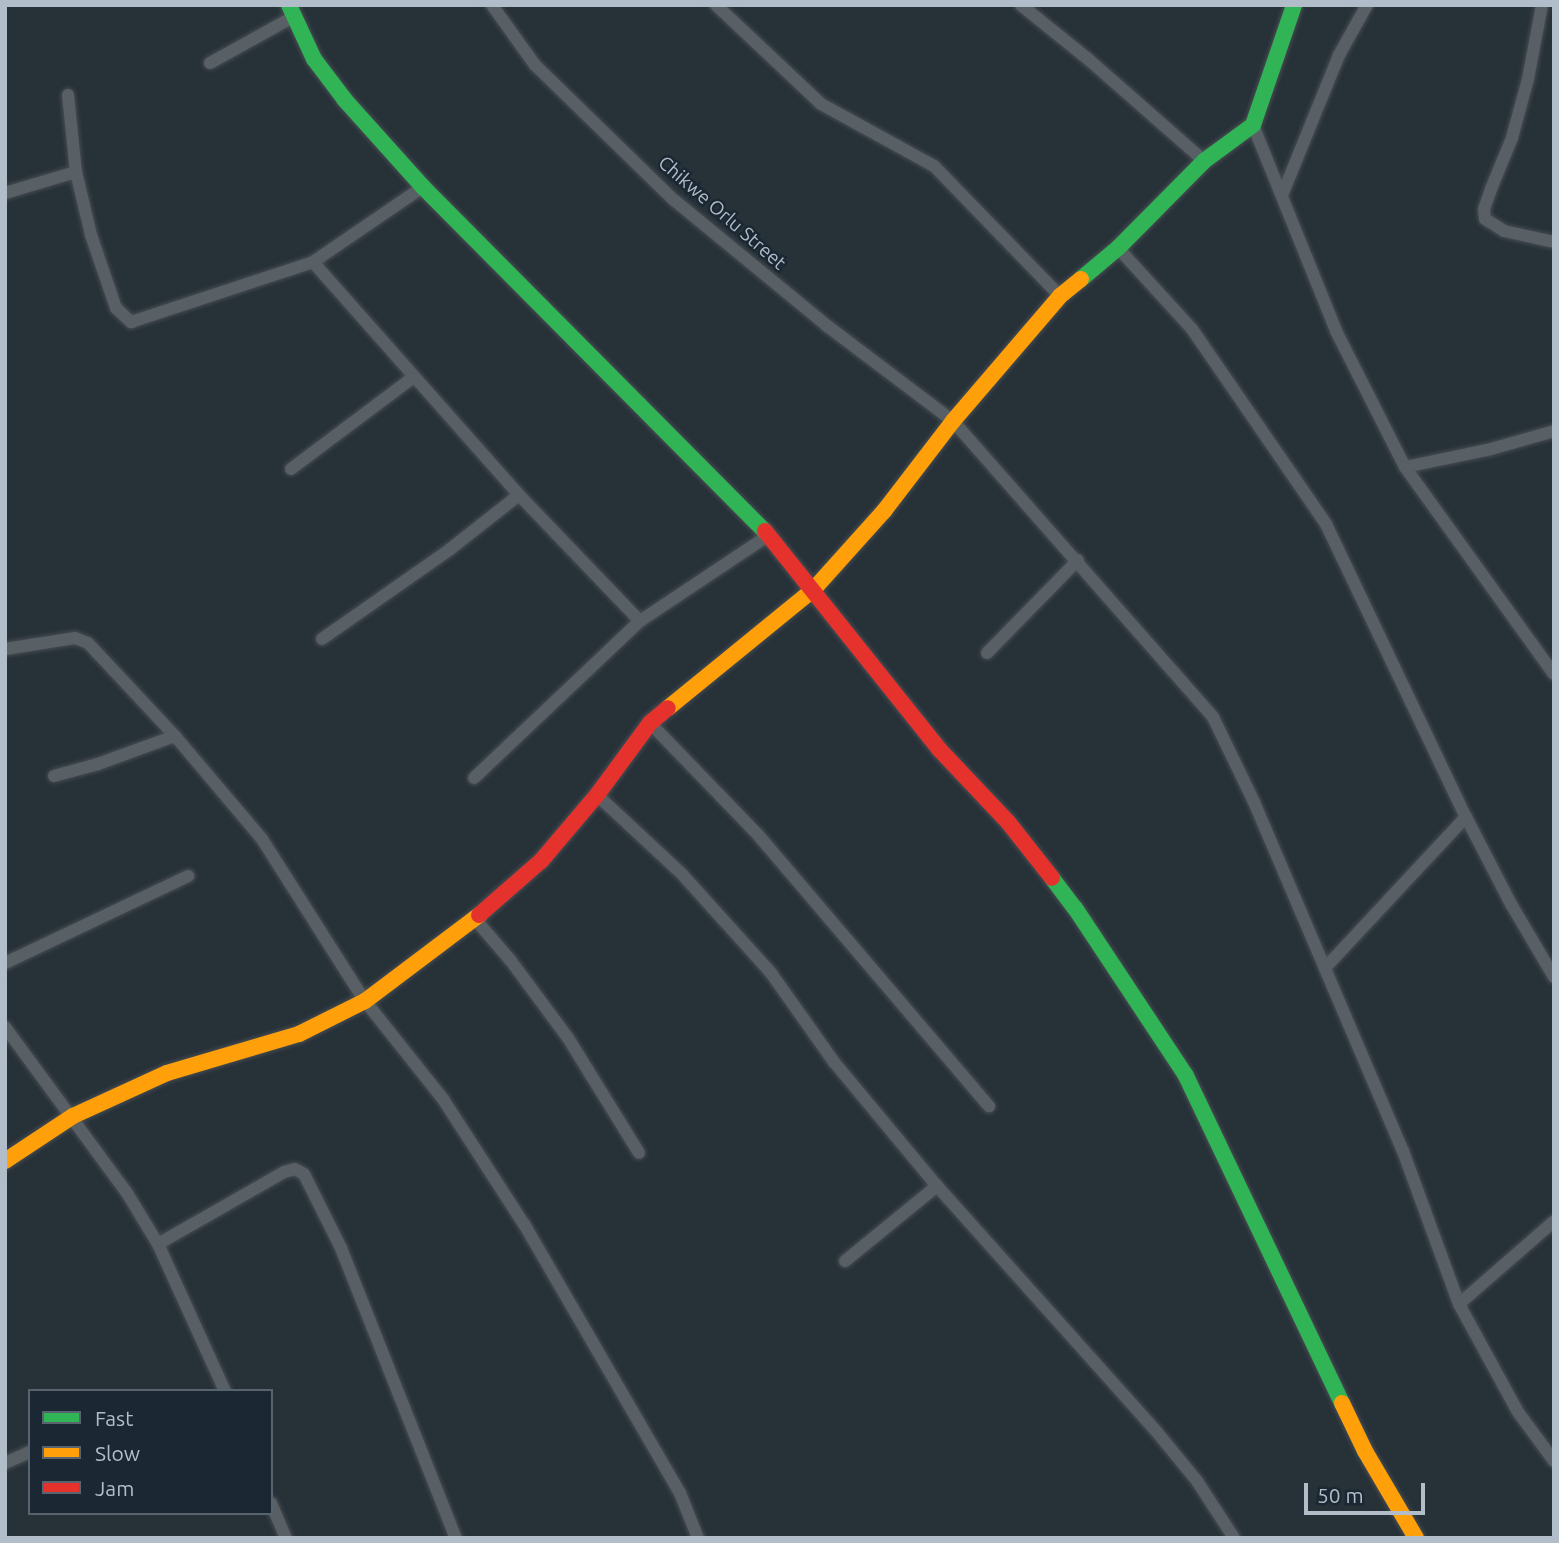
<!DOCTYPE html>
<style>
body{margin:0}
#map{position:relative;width:1559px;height:1543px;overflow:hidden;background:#273138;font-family:Ubuntu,sans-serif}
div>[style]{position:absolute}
.roads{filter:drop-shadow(0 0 2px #464d52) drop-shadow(0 0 2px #464d52)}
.street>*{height:12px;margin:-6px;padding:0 6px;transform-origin:6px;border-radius:6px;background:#585f65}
.fast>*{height:16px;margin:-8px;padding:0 8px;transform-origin:8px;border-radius:8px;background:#30b455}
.slow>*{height:16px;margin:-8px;padding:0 8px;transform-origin:8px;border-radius:8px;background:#ff9f0a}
.jam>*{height:16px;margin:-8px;padding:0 8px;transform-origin:8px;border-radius:8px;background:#e5322d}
span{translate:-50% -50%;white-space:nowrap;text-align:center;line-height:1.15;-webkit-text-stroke:5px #1b2833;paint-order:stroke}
.street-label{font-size:19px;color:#b1bec9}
.frame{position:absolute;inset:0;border:7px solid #b1bec9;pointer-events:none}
.legend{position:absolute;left:28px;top:1389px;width:245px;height:126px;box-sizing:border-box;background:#1b2833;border:2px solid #57646f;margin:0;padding:9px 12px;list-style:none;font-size:21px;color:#b1bec9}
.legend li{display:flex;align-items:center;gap:14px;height:35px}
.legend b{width:35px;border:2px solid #57646f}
.scale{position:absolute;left:1304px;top:1483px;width:121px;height:32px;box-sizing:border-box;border:4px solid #b1bec9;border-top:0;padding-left:9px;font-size:21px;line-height:24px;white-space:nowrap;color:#b1bec9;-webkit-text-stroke:5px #1b2833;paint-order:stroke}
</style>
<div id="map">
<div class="roads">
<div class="street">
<div style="left:492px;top:5px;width:74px;rotate:54.4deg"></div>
<div style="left:535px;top:65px;width:194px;rotate:44.2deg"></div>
<div style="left:674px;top:200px;width:197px;rotate:39.4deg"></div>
<div style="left:826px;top:325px;width:159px;rotate:37.1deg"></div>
<div style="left:953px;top:421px;width:394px;rotate:48.7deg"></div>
<div style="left:1213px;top:717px;width:94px;rotate:64.2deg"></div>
<div style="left:1254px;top:802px;width:379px;rotate:66.9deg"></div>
<div style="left:1403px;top:1151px;width:163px;rotate:69.9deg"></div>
<div style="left:1459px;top:1304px;width:123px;rotate:61.4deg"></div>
<div style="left:1518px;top:1412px;width:61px;rotate:53.7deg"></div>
<div style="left:716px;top:5px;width:144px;rotate:43.3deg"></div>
<div style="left:821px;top:104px;width:129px;rotate:28.8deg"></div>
<div style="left:934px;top:166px;width:181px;rotate:45.9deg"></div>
<div style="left:1021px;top:5px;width:86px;rotate:38.9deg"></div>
<div style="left:1088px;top:59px;width:154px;rotate:41.3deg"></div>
<div style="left:1542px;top:5px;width:75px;rotate:100.7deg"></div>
<div style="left:1528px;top:79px;width:61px;rotate:105.2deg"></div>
<div style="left:1512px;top:138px;width:55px;rotate:112.4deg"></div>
<div style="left:1491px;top:189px;width:21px;rotate:109deg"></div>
<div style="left:1484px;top:209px;width:10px;rotate:84deg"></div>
<div style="left:1485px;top:219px;width:22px;rotate:32deg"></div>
<div style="left:1504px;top:231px;width:51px;rotate:12.4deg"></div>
<div style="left:210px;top:63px;width:95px;rotate:-29deg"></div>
<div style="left:68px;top:95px;width:77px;rotate:84.1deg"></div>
<div style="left:76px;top:172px;width:65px;rotate:76.6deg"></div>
<div style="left:91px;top:235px;width:77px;rotate:71.1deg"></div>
<div style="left:116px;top:308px;width:21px;rotate:43deg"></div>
<div style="left:131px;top:322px;width:192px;rotate:-18.2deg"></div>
<div style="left:313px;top:262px;width:133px;rotate:-34.3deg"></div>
<div style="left:1253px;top:125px;width:224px;rotate:68deg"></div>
<div style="left:1337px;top:333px;width:150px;rotate:63.1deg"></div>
<div style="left:1405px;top:467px;width:255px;rotate:54.3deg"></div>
<div style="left:5px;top:193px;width:74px;rotate:-16.5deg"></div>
<div style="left:1283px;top:193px;width:149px;rotate:-67.9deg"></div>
<div style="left:1339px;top:55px;width:57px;rotate:-60.8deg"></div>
<div style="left:1118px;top:248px;width:110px;rotate:47.6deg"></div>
<div style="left:1192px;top:329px;width:237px;rotate:55.5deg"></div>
<div style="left:1326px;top:524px;width:325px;rotate:64.5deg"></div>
<div style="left:1466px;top:817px;width:98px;rotate:62.7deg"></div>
<div style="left:1511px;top:904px;width:85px;rotate:59.5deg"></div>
<div style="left:313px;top:262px;width:311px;rotate:48.5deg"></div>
<div style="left:519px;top:495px;width:175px;rotate:46.2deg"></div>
<div style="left:1405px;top:467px;width:88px;rotate:-11.8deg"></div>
<div style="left:1491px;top:449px;width:66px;rotate:-15.9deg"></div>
<div style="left:291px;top:469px;width:151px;rotate:-36.9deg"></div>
<div style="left:322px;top:639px;width:155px;rotate:-35deg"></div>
<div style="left:449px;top:550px;width:89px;rotate:-38.2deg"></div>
<div style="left:5px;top:649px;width:71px;rotate:-8.9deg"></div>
<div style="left:75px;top:638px;width:14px;rotate:21deg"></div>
<div style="left:88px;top:643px;width:127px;rotate:46.9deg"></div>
<div style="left:175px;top:736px;width:135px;rotate:49.8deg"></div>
<div style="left:262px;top:839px;width:192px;rotate:57.6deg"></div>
<div style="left:365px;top:1001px;width:125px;rotate:51.5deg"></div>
<div style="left:443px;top:1099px;width:149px;rotate:57.1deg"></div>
<div style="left:524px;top:1224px;width:311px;rotate:59.9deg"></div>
<div style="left:680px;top:1493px;width:48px;rotate:68.2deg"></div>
<div style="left:987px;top:653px;width:130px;rotate:-45.6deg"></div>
<div style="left:650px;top:723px;width:157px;rotate:46deg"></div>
<div style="left:759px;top:836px;width:355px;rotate:49.6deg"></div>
<div style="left:54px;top:776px;width:46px;rotate:-15.3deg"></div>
<div style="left:98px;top:764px;width:82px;rotate:-20deg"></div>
<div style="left:474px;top:778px;width:228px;rotate:-43.4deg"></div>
<div style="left:640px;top:621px;width:155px;rotate:-33.7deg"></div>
<div style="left:597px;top:795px;width:115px;rotate:42.9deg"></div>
<div style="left:681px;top:873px;width:135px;rotate:48deg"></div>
<div style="left:771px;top:973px;width:109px;rotate:54.7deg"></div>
<div style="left:834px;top:1062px;width:161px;rotate:50.3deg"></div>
<div style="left:937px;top:1186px;width:329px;rotate:48.2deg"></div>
<div style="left:1156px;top:1431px;width:65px;rotate:50.6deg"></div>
<div style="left:1197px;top:1481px;width:68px;rotate:57deg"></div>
<div style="left:475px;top:919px;width:55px;rotate:49.4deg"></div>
<div style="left:511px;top:961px;width:96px;rotate:53.5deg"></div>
<div style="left:568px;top:1038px;width:135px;rotate:58.3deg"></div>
<div style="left:5px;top:963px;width:203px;rotate:-25.4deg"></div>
<div style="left:1325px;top:968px;width:207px;rotate:-47deg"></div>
<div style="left:5px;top:1027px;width:206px;rotate:53.7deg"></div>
<div style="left:127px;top:1193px;width:60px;rotate:58.7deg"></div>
<div style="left:158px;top:1244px;width:162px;rotate:65.5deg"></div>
<div style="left:158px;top:1244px;width:145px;rotate:-29.7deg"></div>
<div style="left:284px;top:1172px;width:11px;rotate:-15deg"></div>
<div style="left:295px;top:1169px;width:10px;rotate:29deg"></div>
<div style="left:304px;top:1174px;width:83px;rotate:63.4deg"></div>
<div style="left:341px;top:1248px;width:312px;rotate:68.4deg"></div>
<div style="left:845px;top:1261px;width:119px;rotate:-39.2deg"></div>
<div style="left:1459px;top:1304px;width:126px;rotate:-41.1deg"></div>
<div style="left:5px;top:1463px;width:27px;rotate:-24deg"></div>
<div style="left:271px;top:1503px;width:38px;rotate:67deg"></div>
</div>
<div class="fast">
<div style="left:289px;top:5px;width:60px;rotate:65.2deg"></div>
<div style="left:314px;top:59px;width:51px;rotate:52.9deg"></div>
<div style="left:345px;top:100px;width:117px;rotate:48.1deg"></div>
<div style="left:423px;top:187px;width:485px;rotate:45.2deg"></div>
<div style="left:1081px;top:279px;width:48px;rotate:-40deg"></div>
<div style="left:1118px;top:248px;width:122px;rotate:-45.3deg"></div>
<div style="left:1204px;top:161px;width:61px;rotate:-36.3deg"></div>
<div style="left:1253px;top:125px;width:127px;rotate:-71.1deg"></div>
<div style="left:1052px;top:878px;width:38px;rotate:53deg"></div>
<div style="left:1075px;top:908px;width:201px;rotate:56.5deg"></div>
<div style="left:1186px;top:1076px;width:362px;rotate:64.5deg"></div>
</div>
<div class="slow">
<div style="left:668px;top:708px;width:188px;rotate:-39.2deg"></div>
<div style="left:814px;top:589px;width:105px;rotate:-48.1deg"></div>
<div style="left:884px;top:511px;width:113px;rotate:-52.5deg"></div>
<div style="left:953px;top:421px;width:165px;rotate:-49.4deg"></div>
<div style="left:1060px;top:296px;width:27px;rotate:-39deg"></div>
<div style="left:5px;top:1161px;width:82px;rotate:-33.5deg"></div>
<div style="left:73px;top:1116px;width:103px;rotate:-24.6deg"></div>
<div style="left:167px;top:1073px;width:138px;rotate:-16.5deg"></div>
<div style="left:299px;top:1034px;width:74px;rotate:-26.6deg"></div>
<div style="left:365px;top:1001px;width:143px;rotate:-37deg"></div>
<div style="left:1342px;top:1403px;width:53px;rotate:64.4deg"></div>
<div style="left:1365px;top:1451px;width:101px;rotate:59.6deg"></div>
</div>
<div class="jam">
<div style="left:765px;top:531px;width:279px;rotate:51.4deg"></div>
<div style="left:939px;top:749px;width:100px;rotate:46.6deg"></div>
<div style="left:1008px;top:822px;width:71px;rotate:51.8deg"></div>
<div style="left:479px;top:915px;width:82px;rotate:-41.1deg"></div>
<div style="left:541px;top:861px;width:87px;rotate:-49.7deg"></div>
<div style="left:597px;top:795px;width:89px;rotate:-53.6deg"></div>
<div style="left:650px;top:723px;width:23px;rotate:-40deg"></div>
</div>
</div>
<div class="street-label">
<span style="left:722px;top:213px;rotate:41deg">Chikwe Orlu Street</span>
</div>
<div class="frame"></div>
<ul class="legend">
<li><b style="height:9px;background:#30b455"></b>Fast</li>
<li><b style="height:9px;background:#ff9f0a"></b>Slow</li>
<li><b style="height:9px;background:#e5322d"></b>Jam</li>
</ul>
<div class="scale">50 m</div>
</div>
